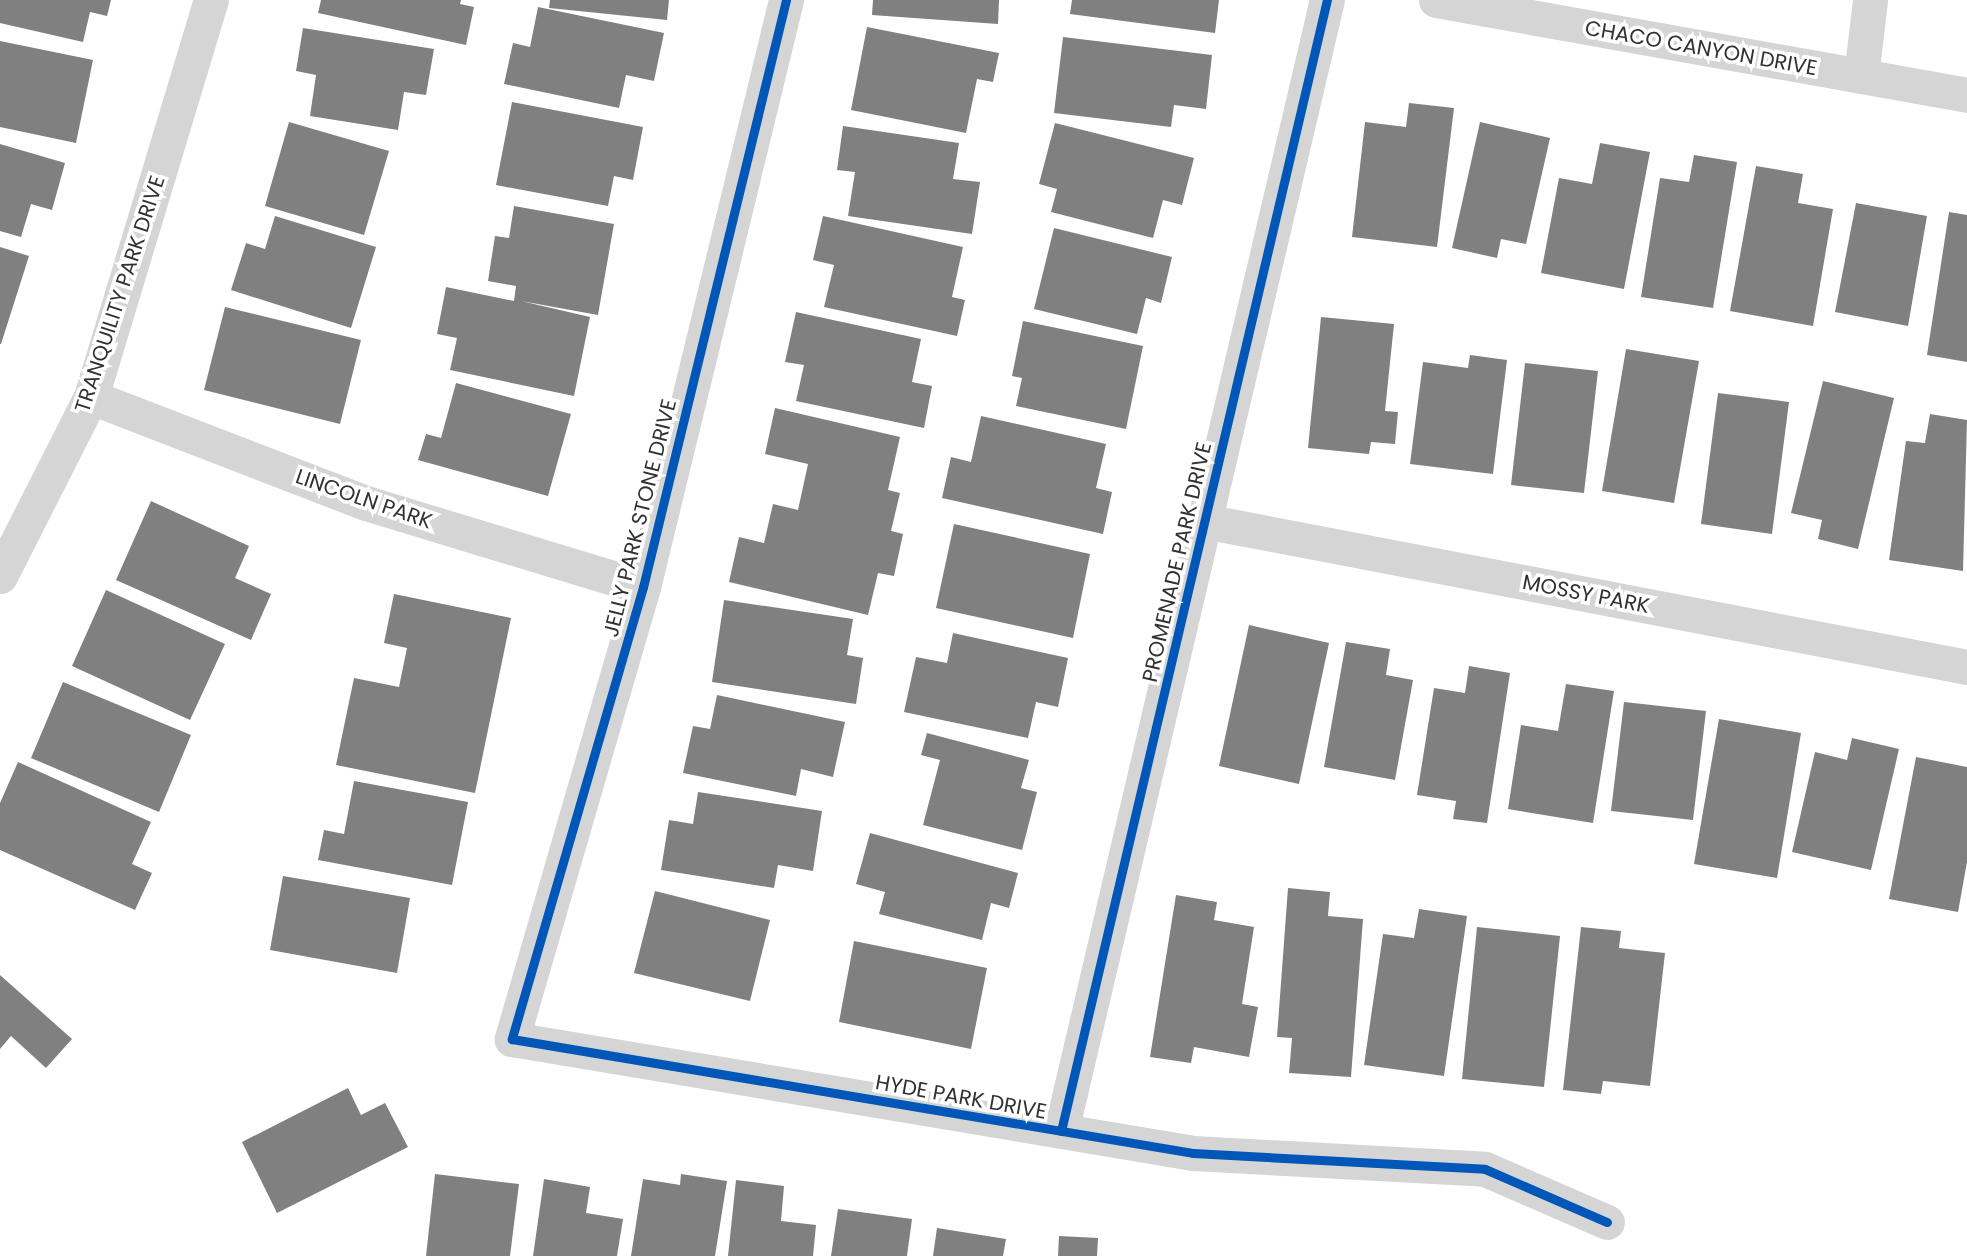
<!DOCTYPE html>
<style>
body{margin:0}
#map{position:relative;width:1967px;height:1256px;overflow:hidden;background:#fff;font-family:Poppins,sans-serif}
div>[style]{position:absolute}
.building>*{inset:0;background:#808080}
.minor>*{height:35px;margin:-17.5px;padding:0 17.5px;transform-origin:17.5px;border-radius:17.5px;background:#d5d5d5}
.cycleway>*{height:9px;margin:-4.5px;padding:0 4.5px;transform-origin:4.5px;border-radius:4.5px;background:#0057b8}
span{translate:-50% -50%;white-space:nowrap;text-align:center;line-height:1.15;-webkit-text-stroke:7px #fff;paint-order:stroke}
.street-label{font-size:21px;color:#313131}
</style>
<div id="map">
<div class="building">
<div style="clip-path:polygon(0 0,111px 0,107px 16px,90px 12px,83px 42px,0 23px)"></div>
<div style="clip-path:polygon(321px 0,461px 0,460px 4px,474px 7px,466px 45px,318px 13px)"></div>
<div style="clip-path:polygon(550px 0,669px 0,667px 20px,549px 8px)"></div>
<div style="clip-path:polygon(873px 0,999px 0,998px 24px,872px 15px)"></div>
<div style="clip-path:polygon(1072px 0,1219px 0,1215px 33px,1070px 14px)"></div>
<div style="clip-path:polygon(538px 7px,664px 33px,654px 81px,626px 75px,619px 108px,504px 84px,513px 43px,530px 47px)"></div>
<div style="clip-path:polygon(867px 27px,999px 53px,993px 82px,977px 79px,966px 133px,851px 110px)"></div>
<div style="clip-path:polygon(303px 28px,434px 49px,426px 95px,404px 92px,398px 130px,310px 116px,316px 75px,296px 71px)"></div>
<div style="clip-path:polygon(1063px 37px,1212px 55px,1206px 109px,1174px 105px,1171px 127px,1054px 113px)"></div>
<div style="clip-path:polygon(0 41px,93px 60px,76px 143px,0 127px)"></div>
<div style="clip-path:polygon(512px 102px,643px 127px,633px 180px,614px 176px,608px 206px,496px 185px)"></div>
<div style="clip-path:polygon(1409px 103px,1454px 108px,1437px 247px,1352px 237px,1365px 122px,1406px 127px)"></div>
<div style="clip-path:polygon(289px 122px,389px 151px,364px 235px,265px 206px)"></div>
<div style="clip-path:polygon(1480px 122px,1550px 138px,1526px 244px,1501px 239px,1497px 258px,1452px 248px)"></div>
<div style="clip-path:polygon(1055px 123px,1194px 158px,1182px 205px,1163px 200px,1153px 238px,1051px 212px,1057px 189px,1039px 184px)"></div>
<div style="clip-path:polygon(843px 126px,959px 143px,953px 179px,980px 182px,972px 234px,848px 216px,855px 172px,837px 170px)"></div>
<div style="clip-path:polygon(1600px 143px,1650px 152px,1624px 289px,1541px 273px,1559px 178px,1592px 184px)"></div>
<div style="clip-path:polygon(0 144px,65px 163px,52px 210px,31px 204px,21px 237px,0 231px)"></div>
<div style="clip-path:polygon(1694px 155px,1737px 162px,1713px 308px,1641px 297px,1660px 178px,1689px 182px)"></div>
<div style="clip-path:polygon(1756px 166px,1803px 174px,1798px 203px,1833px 209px,1813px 326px,1730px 311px)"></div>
<div style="clip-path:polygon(1856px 203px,1927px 216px,1908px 326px,1835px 312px)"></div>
<div style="clip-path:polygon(514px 206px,614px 224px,598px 315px,521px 301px,590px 317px,574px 396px,450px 370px,457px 338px,437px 334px,446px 287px,514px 301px,516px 286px,488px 281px,495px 236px,509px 238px)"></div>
<div style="clip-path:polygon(1949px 212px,1967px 215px,1967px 362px,1927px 355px)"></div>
<div style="clip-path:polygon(275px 216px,376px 247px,351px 328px,231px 290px,246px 243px,265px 249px)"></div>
<div style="clip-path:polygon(823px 216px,963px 247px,952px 297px,965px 300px,957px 336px,824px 307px,834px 265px,813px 260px)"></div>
<div style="clip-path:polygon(1054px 228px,1172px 257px,1161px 303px,1146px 298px,1137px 334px,1034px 309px)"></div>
<div style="clip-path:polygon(0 247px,29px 256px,1px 344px,0 344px)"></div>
<div style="clip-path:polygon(225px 307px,361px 340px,340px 424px,204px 390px)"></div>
<div style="clip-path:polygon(796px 312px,921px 339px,912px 382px,932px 386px,924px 428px,796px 401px,804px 365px,785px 362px)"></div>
<div style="clip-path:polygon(1321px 317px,1394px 324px,1385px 411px,1398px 412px,1395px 444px,1371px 442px,1369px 454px,1308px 448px)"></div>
<div style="clip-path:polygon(1023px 321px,1143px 346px,1126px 429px,1016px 406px,1022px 378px,1012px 376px)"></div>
<div style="clip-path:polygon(1626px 349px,1699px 361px,1674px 503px,1602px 491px)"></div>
<div style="clip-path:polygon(1470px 355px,1507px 360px,1493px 474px,1410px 464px,1423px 362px,1468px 368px)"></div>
<div style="clip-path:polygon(1525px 363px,1598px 371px,1584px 493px,1511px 485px)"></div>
<div style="clip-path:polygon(1823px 381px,1894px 398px,1858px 549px,1818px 539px,1822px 520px,1791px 513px)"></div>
<div style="clip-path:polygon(456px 383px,571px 414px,548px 496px,418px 460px,426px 434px,441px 438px)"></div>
<div style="clip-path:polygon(1718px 393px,1789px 402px,1772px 534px,1701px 524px)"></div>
<div style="clip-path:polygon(775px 408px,900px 437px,888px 490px,900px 493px,891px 531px,903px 534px,894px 576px,878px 573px,868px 615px,729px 582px,739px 537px,764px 543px,773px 504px,798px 510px,808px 464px,765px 454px)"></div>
<div style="clip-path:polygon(1930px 414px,1967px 420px,1963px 571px,1889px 560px,1906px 441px,1925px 443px)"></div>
<div style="clip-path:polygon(981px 416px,1106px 444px,1096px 488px,1112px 492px,1103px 534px,942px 498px,951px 457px,971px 462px)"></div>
<div style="clip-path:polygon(151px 501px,249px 546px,235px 578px,271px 594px,251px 640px,116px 580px)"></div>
<div style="clip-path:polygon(954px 524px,1090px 554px,1073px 638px,936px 608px)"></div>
<div style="clip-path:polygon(106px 590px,225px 644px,190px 720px,72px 666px)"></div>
<div style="clip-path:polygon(394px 594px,511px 618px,475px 793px,336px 765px,354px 678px,399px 687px,407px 648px,384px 643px)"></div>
<div style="clip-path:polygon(724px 600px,853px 619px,847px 655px,863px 658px,856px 704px,712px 682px)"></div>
<div style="clip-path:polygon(1249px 625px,1329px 643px,1299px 784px,1219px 766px)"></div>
<div style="clip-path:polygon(953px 633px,1068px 658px,1058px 707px,1036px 702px,1028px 738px,904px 712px,916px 657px,947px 663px)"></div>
<div style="clip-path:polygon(1346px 642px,1390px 649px,1386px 675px,1413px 680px,1395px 780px,1324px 767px)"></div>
<div style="clip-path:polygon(1469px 666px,1510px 673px,1487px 823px,1453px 819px,1456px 801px,1417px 795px,1434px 688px,1465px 693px)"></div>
<div style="clip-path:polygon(63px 682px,191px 735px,159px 812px,31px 758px)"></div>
<div style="clip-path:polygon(1566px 684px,1614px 691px,1593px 823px,1508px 809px,1521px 725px,1558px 731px)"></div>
<div style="clip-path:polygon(717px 695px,845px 722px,833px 777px,801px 769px,796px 796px,683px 773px,693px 726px,710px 729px)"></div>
<div style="clip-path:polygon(1624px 702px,1706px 711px,1693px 820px,1611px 811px)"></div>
<div style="clip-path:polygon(1719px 719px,1801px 733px,1777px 878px,1694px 864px)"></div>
<div style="clip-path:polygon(927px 733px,1029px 760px,1021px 788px,1037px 792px,1022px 850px,923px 825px,940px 760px,921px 755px)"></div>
<div style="clip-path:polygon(1852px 738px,1899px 749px,1871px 870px,1792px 852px,1815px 752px,1847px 760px)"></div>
<div style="clip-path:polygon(1916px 757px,1967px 767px,1967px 862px,1958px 912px,1889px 899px)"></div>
<div style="clip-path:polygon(18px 762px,151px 822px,132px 864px,152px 873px,135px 910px,0 850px,0 803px)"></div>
<div style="clip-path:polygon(354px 781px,468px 802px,452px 885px,318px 860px,324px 830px,344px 834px)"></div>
<div style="clip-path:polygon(698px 792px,822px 811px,813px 871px,778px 865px,774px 888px,661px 870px,669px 820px,693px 824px)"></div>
<div style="clip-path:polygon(870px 833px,1018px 873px,1009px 908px,991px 903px,982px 940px,879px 914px,885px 892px,856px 884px)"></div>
<div style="clip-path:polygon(283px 876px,410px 898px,397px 973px,270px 950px)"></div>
<div style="clip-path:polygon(1288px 888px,1330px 892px,1328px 916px,1363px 919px,1351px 1077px,1289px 1073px,1292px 1038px,1277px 1037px)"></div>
<div style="clip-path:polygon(655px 891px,770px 920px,750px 1001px,634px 973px)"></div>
<div style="clip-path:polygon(1176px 895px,1217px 902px,1214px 920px,1254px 927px,1242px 1004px,1258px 1007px,1249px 1057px,1194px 1047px,1191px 1063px,1150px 1057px)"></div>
<div style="clip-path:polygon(1419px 909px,1467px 916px,1444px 1076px,1364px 1065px,1383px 934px,1414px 938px)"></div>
<div style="clip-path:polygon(1477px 927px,1560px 936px,1544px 1087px,1462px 1079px)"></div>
<div style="clip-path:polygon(1581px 927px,1621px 931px,1619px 948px,1665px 953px,1650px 1086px,1603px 1081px,1601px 1094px,1563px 1090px)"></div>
<div style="clip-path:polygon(854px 941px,987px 968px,971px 1049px,839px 1022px)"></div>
<div style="clip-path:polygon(0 975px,72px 1039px,46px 1068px,11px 1036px,0 1049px)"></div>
<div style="clip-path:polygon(348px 1088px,361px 1115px,385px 1103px,408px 1147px,277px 1213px,242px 1142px)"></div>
<div style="clip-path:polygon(435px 1174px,519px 1184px,510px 1256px,426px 1256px)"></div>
<div style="clip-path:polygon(681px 1174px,727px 1181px,715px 1256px,631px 1256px,643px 1179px,680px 1185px)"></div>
<div style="clip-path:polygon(544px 1179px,590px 1187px,586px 1213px,623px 1219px,617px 1256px,533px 1256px)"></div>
<div style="clip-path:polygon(736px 1180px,784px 1186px,781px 1221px,816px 1225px,813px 1256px,728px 1256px)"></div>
<div style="clip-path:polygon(838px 1209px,912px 1219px,907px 1256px,831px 1256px)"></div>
<div style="clip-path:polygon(937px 1228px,1006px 1239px,1003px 1256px,933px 1256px)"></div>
<div style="clip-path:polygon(1059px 1236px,1098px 1238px,1097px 1256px,1058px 1256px)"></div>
</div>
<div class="minor">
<div style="left:786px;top:0;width:604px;rotate:103.69deg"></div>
<div style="left:643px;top:587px;width:471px;rotate:106.2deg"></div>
<div style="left:512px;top:1039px;width:690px;rotate:9.5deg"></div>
<div style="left:1193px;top:1153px;width:292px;rotate:3.1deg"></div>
<div style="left:1485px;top:1169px;width:133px;rotate:23.5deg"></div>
<div style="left:1436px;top:0;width:539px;rotate:10.14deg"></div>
<div style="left:1861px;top:76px;width:77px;rotate:-83.2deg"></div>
<div style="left:91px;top:397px;width:295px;rotate:21.1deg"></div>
<div style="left:366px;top:503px;width:289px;rotate:16.9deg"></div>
<div style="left:1204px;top:521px;width:777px;rotate:10.83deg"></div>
<div style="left:0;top:576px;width:201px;rotate:-63.1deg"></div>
<div style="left:91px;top:397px;width:415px;rotate:-73.2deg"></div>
<div style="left:1061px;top:1131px;width:1162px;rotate:-76.77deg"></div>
</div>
<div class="cycleway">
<div style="left:786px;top:0;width:604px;rotate:103.69deg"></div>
<div style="left:643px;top:587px;width:471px;rotate:106.2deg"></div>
<div style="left:512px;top:1039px;width:690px;rotate:9.5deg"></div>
<div style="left:1193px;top:1153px;width:292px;rotate:3.1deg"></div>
<div style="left:1485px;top:1169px;width:133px;rotate:23.5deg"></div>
<div style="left:1061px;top:1131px;width:1162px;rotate:-76.77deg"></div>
</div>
<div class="street-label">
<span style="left:1701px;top:48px;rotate:10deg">CHACO CANYON DRIVE</span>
<span style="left:120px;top:294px;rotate:-72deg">TRANQUILITY PARK DRIVE</span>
<span style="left:364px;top:499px;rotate:19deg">LINCOLN PARK</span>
<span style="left:640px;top:518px;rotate:-76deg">JELLY PARK STONE DRIVE</span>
<span style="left:1177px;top:562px;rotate:-77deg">PROMENADE PARK DRIVE</span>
<span style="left:1586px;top:594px;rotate:11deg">MOSSY PARK</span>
<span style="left:961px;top:1097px;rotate:10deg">HYDE PARK DRIVE</span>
</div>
</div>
